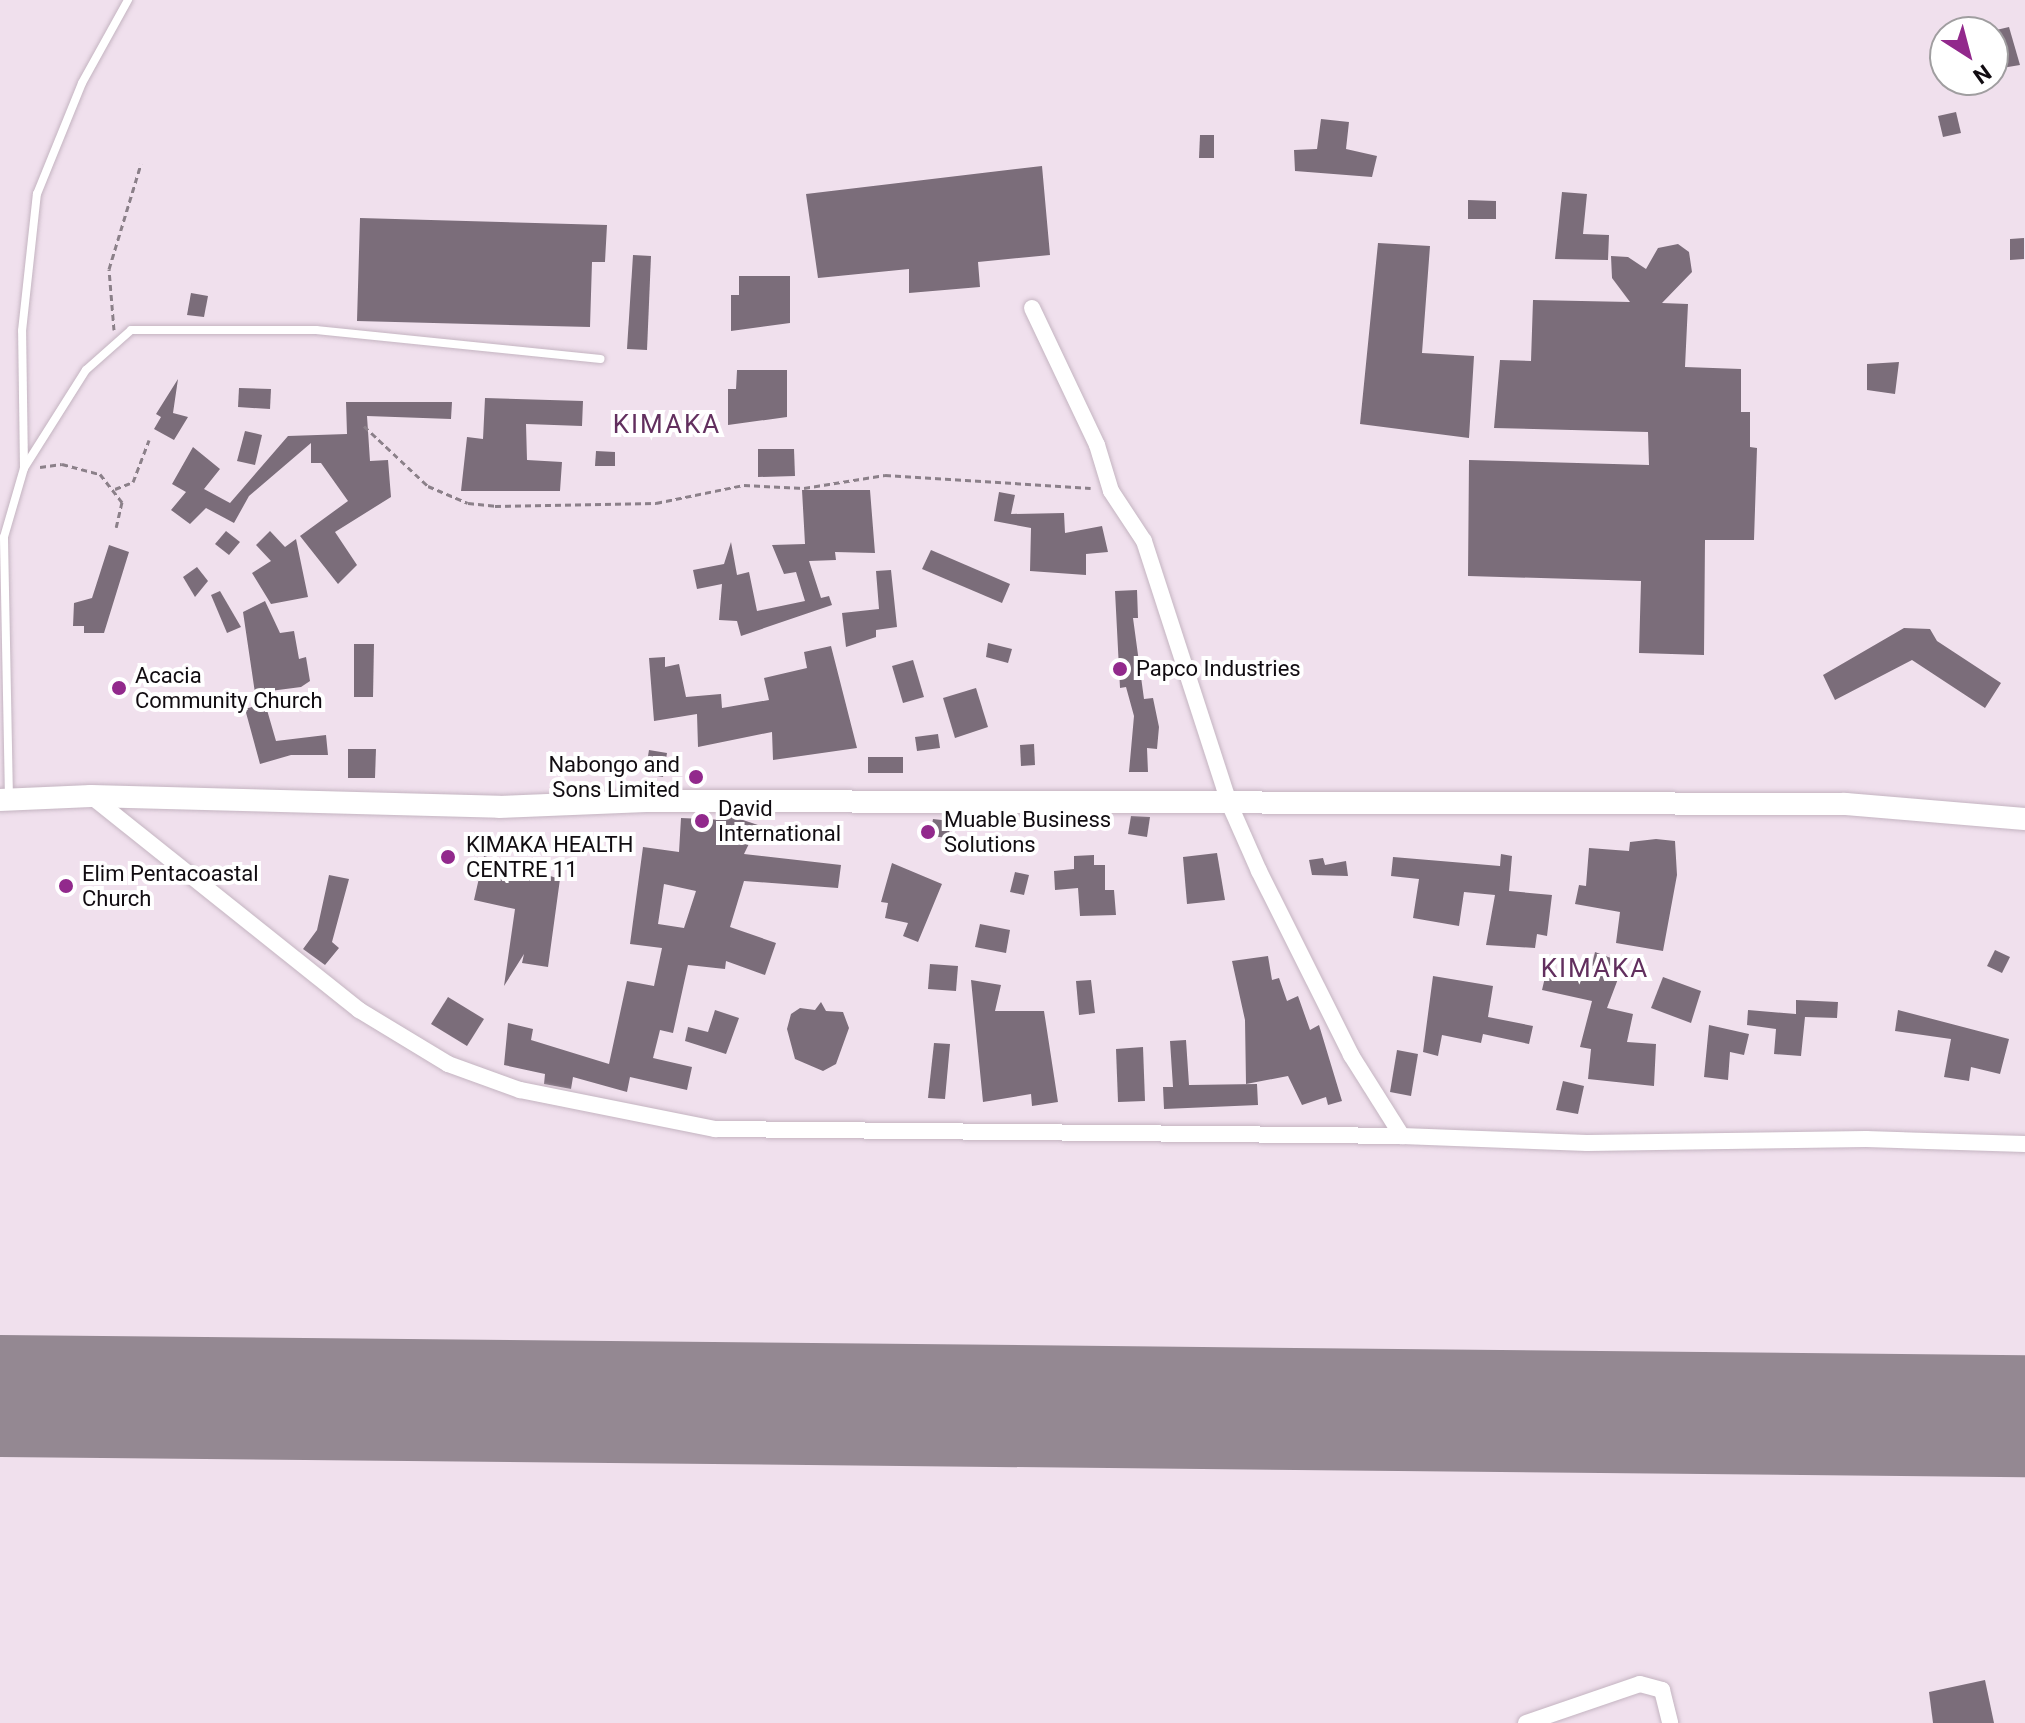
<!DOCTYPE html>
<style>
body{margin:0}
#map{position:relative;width:2025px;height:1723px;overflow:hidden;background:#f0e0ed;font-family:Roboto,sans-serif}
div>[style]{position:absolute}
.runway>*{height:122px;margin:-61px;padding:0 61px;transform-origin:61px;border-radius:61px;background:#948892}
.building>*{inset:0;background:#7b6d7a}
.path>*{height:3px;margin-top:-1.5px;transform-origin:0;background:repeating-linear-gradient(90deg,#8b8089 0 6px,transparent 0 10px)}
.roads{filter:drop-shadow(0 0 2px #c4b4c1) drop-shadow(0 0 2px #c4b4c1)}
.lane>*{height:8px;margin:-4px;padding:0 4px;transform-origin:4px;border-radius:4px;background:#fff}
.street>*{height:16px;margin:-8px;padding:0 8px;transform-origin:8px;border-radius:8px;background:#fff}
.secondary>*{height:22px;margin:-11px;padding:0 11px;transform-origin:11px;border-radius:11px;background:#fff}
.dots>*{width:22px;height:22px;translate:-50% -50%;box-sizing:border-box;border:4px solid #fff;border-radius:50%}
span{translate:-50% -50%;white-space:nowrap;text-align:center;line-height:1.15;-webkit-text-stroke:8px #fff;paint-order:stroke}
.poi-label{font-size:22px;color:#110c11}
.left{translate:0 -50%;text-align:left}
.right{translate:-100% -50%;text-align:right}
.quarter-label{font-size:26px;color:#622f5e;letter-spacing:2px}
.north{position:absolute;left:1929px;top:16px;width:80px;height:80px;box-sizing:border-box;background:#fff;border:2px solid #a09ea0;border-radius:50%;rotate:144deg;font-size:22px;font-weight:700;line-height:32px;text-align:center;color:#110c11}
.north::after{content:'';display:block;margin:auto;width:28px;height:36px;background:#92298c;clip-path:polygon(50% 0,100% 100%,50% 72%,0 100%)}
</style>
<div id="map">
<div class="runway">
<div style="left:0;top:1396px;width:2025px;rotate:0.57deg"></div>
</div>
<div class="building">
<div style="clip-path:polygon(2009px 27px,2020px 65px,2002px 68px,1992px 31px)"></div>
<div style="clip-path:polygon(1956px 112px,1961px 133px,1943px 137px,1938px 116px)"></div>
<div style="clip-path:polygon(1321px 119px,1349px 122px,1346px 149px,1377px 156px,1372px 177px,1295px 171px,1294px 150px,1317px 149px)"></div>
<div style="clip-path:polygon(1200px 135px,1214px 135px,1214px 158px,1199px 158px)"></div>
<div style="clip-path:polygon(1042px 166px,1050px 255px,978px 262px,980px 287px,909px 293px,909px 269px,818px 278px,806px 194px)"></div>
<div style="clip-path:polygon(1562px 192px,1587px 194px,1583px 234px,1609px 235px,1608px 260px,1555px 259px)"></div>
<div style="clip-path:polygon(1468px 200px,1496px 201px,1496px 219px,1468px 219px)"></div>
<div style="clip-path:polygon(360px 218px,607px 225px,605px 262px,592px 262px,590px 327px,357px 321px)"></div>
<div style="clip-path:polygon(2024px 238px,2024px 259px,2010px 260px,2010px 239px)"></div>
<div style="clip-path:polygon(1378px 243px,1430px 246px,1422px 353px,1474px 356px,1469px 438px,1360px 424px)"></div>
<div style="clip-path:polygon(1678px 244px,1689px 252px,1692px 272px,1662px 303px,1688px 304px,1685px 367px,1741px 369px,1741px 412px,1750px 412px,1750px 447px,1757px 448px,1754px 540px,1705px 540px,1704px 655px,1639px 653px,1641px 581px,1468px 576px,1469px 460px,1649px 465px,1648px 432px,1494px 428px,1500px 360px,1531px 361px,1533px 300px,1630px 302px,1612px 278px,1611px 256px,1628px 257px,1646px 269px,1658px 248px)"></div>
<div style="clip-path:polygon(633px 255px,651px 256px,647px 350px,627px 349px)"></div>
<div style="clip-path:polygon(739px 276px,790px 276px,790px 323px,731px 331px,731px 295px,739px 295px)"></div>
<div style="clip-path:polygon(191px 293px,208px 296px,204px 317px,187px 315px)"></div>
<div style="clip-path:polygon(1899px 362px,1895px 394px,1867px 390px,1867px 364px)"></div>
<div style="clip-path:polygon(737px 370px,787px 370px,787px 417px,728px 425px,728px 389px,736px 389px)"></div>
<div style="clip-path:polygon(178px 379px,173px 413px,188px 417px,174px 440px,154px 429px,161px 417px,156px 414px)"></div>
<div style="clip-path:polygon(239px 388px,271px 389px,270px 409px,238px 407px)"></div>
<div style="clip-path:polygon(485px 398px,583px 401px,582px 426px,526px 424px,527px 460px,562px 462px,560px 491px,461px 491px,467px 437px,483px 439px)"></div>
<div style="clip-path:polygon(346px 402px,452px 402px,451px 419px,367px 416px,370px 461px,388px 460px,391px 497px,335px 532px,357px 565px,338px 584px,300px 536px,348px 501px,321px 463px,311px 463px,311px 443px,249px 496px,234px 523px,206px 508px,190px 524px,171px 510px,186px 492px,172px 484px,193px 447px,220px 469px,204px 489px,230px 503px,288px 436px,347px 434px)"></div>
<div style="clip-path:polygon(245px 431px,262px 435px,255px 465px,237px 461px)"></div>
<div style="clip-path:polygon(758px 449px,794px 449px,795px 476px,758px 477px)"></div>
<div style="clip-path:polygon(596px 451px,615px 452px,615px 466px,595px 466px)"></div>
<div style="clip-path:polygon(802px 490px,870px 490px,875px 553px,835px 552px,836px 560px,809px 561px,821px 598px,829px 596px,832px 605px,741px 636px,737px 621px,719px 620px,722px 584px,697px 589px,693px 570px,724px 564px,731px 542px,737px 575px,749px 572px,757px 611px,805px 601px,796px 572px,784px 574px,772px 545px,805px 544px)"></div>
<div style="clip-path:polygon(999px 492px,1015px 495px,1011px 514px,1064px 513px,1065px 533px,1102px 526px,1108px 552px,1086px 554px,1086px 575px,1030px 571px,1031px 528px,994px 521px)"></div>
<div style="clip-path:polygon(226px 531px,240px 542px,229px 555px,215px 544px)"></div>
<div style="clip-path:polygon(270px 531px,285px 547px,296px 539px,308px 597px,271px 604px,252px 573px,271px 561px,256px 545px)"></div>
<div style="clip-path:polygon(109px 545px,129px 552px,104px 633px,84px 633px,84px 626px,73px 626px,74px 603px,92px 598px)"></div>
<div style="clip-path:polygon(931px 550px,1010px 584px,1002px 603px,922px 569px)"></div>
<div style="clip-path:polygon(197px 567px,208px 581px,195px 597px,183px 577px)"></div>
<div style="clip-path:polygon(891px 570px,897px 627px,876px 630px,876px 637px,846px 647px,842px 613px,879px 609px,876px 571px)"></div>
<div style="clip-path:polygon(1137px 590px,1138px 618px,1133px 618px,1144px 699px,1153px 698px,1159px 727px,1157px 749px,1147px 748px,1148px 772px,1129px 772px,1134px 716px,1126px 687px,1120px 688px,1115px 591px)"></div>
<div style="clip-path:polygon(220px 591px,241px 627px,227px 633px,211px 595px)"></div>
<div style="clip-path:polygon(265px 601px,280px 633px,294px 631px,299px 659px,306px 657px,310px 681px,301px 687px,255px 693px,243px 612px)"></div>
<div style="clip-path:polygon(1904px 628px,1930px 629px,1937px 641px,2001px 683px,1985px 708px,1912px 660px,1835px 700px,1823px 675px)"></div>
<div style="clip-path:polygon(988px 643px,1012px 649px,1008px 663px,986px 657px)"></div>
<div style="clip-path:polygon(354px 644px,374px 644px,373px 697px,354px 697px)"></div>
<div style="clip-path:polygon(831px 646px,857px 748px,773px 760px,772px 732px,698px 747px,697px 714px,654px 721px,649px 658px,665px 657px,665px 667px,679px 664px,686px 697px,721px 694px,722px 708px,769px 700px,764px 678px,807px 668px,804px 652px)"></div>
<div style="clip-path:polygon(913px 660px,924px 697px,903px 703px,892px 666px)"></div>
<div style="clip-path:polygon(976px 688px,988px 727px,955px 738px,943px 698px)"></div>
<div style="clip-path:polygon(265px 703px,276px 741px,326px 735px,328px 755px,291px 755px,260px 764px,245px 709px)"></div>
<div style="clip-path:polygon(938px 734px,940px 748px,917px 751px,915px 737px)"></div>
<div style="clip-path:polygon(1034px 744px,1035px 765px,1021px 766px,1020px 745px)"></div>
<div style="clip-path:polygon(348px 749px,376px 749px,375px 778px,348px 778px)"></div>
<div style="clip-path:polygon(649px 750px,667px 753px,663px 777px,645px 774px)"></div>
<div style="clip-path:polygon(868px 757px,903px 757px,903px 773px,868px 773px)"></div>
<div style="clip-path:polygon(evenodd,728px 815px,758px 825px,744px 854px,841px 865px,838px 888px,744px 881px,730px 927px,776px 943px,765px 975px,726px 961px,725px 969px,688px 965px,673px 1033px,660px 1030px,653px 1058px,692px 1067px,687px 1090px,630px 1077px,627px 1092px,573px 1077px,571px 1089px,544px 1084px,545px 1074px,504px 1065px,508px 1023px,533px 1029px,531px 1040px,609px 1064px,627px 981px,654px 986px,662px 948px,630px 944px,643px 847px,679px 852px,681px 818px,726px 820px,728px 815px,664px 884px,696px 891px,684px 928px,658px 924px,664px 884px)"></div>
<div style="clip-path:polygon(1131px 816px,1150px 817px,1147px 837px,1128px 834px)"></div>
<div style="clip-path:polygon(933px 819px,950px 821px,949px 838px,930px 836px)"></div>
<div style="clip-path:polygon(1656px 839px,1675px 841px,1677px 875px,1663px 951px,1616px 943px,1620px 912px,1575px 904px,1579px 885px,1586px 886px,1589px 848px,1629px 851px,1630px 842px)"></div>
<div style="clip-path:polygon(1217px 853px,1225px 900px,1187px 904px,1183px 857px)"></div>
<div style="clip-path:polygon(1501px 854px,1512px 856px,1509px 891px,1552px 895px,1547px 936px,1537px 934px,1535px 948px,1486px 945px,1495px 895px,1464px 892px,1459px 926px,1413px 918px,1419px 879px,1391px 876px,1393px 857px,1500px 866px)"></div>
<div style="clip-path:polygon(1094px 855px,1094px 865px,1105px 865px,1105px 890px,1114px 890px,1116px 915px,1080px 916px,1078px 888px,1055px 890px,1054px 871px,1074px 869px,1074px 856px)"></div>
<div style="clip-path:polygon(484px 856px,560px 879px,548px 967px,522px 963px,524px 954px,504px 986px,515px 909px,474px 900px)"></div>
<div style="clip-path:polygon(1323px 858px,1325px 865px,1346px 861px,1348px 876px,1312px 875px,1309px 860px)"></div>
<div style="clip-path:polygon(892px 863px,942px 884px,918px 942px,903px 936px,908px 923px,885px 918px,888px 903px,881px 902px)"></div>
<div style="clip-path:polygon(1015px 872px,1029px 875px,1024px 895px,1010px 892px)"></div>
<div style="clip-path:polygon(329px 875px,349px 879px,332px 942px,339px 948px,325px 965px,303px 949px,317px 930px)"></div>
<div style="clip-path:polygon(980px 924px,1010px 930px,1006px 953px,975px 947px)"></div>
<div style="clip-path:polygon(1995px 950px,2010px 957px,2002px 973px,1987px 966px)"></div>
<div style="clip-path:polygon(1595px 952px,1624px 963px,1607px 1008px,1633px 1014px,1627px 1042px,1656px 1044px,1654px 1086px,1588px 1079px,1591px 1049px,1580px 1047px,1592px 1001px,1542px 990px,1546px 973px,1589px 977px)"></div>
<div style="clip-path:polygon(1268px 956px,1272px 980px,1279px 978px,1287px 1001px,1298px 996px,1310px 1030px,1319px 1025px,1342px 1101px,1328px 1105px,1326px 1097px,1302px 1105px,1288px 1076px,1246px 1084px,1245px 1020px,1232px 961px)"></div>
<div style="clip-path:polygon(930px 964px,958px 966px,956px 991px,928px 989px)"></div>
<div style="clip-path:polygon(1433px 976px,1493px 986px,1488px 1017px,1533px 1026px,1529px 1044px,1483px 1034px,1481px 1043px,1442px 1035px,1438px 1056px,1423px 1052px)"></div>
<div style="clip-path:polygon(1663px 977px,1701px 991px,1691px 1023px,1651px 1008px)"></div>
<div style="clip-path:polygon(971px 980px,1001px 985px,995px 1011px,1044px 1011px,1058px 1102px,1032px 1106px,1031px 1094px,983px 1102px)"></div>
<div style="clip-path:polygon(1091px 980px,1095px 1013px,1079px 1015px,1076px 981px)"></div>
<div style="clip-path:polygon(448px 997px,484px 1019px,467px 1046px,431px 1024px)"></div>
<div style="clip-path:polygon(1796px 1000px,1838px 1002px,1837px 1018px,1805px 1017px,1801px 1056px,1774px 1054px,1776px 1029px,1747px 1025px,1748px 1010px,1796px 1014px)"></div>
<div style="clip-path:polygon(821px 1002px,826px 1011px,843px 1012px,849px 1028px,836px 1064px,823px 1071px,795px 1059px,787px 1029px,791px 1014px,800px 1008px,815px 1010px)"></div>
<div style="clip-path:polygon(715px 1010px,739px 1018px,726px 1054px,685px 1041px,688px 1027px,708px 1032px)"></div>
<div style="clip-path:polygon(1898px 1010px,2009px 1039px,2000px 1074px,1971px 1067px,1969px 1081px,1944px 1077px,1951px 1039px,1895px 1031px)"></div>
<div style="clip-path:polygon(1709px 1025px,1749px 1034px,1744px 1055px,1730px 1052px,1728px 1080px,1704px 1077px)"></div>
<div style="clip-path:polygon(1186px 1040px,1189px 1085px,1257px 1084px,1258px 1105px,1164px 1109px,1163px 1087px,1173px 1087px,1170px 1041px)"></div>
<div style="clip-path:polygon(934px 1043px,950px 1044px,945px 1099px,928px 1098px)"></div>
<div style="clip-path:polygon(1143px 1047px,1145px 1101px,1118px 1102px,1116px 1049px)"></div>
<div style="clip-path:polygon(1397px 1050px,1418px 1054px,1411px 1096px,1390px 1092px)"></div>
<div style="clip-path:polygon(1563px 1081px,1584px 1086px,1578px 1114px,1556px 1110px)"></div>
<div style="clip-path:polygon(1985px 1680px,1994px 1723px,1933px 1723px,1929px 1692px)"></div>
</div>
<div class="path">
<div style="left:114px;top:330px;width:61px;rotate:-94.7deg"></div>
<div style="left:109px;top:269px;width:110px;rotate:-73.1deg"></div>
<div style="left:364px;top:426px;width:88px;rotate:43.2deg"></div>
<div style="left:428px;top:486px;width:43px;rotate:23deg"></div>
<div style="left:468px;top:503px;width:27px;rotate:6deg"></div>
<div style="left:495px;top:506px;width:161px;rotate:-1.1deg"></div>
<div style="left:656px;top:503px;width:90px;rotate:-11.6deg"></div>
<div style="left:744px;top:485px;width:60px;rotate:2.9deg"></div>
<div style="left:804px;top:488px;width:82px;rotate:-9.1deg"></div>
<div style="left:885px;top:475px;width:206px;rotate:3.6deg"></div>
<div style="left:40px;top:467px;width:22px;rotate:-8deg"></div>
<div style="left:62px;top:464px;width:39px;rotate:15deg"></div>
<div style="left:100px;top:474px;width:36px;rotate:52deg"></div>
<div style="left:122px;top:502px;width:26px;rotate:103deg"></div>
<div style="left:115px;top:489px;width:19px;rotate:-21deg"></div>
<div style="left:133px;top:482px;width:45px;rotate:-69.1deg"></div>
</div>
<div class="roads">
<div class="lane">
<div style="left:24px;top:468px;width:116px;rotate:-57.7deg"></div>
<div style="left:86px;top:370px;width:60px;rotate:-41.6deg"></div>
<div style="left:131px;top:330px;width:185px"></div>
<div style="left:316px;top:330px;width:286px;rotate:5.8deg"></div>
<div style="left:9px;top:799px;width:262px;rotate:-91.1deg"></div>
<div style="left:4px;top:537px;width:72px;rotate:-73.8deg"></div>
<div style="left:24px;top:468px;width:137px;rotate:-90.8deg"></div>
<div style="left:22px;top:331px;width:138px;rotate:-83.8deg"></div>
<div style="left:37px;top:194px;width:120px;rotate:-67.9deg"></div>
<div style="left:82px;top:83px;width:95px;rotate:-61deg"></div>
</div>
<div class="street">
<div style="left:1032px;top:308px;width:152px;rotate:64.6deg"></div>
<div style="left:1097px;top:445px;width:48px;rotate:73.1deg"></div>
<div style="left:1111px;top:491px;width:60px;rotate:56.6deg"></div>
<div style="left:1144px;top:541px;width:275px;rotate:72deg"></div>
<div style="left:1229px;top:803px;width:74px;rotate:66.2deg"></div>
<div style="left:1259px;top:871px;width:206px;rotate:63.4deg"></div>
<div style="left:1351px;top:1055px;width:96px;rotate:57.8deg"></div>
<div style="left:1402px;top:1136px;width:185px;rotate:2.2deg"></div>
<div style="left:1587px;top:1143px;width:279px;rotate:-0.8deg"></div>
<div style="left:1866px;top:1139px;width:159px;rotate:1.8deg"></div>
<div style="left:91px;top:796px;width:343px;rotate:38.6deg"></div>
<div style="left:359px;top:1010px;width:104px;rotate:31.2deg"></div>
<div style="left:448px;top:1064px;width:77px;rotate:19.9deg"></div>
<div style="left:520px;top:1090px;width:199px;rotate:11.3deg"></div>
<div style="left:715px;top:1129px;width:687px;rotate:0.58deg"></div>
<div style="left:1526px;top:1723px;width:120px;rotate:-18.9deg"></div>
<div style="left:1640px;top:1684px;width:23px;rotate:15deg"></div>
<div style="left:1662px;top:1690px;width:34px;rotate:76deg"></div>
</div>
<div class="secondary">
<div style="left:0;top:800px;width:91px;rotate:-2.5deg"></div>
<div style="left:91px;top:796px;width:408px;rotate:1.5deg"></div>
<div style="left:499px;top:807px;width:147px;rotate:-2.3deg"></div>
<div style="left:646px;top:801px;width:1199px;rotate:0.14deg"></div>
<div style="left:1845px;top:804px;width:181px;rotate:4.8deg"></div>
</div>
</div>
<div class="dots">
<div style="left:1120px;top:669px;background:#92298c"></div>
<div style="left:119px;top:688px;background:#92298c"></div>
<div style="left:696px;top:777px;background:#92298c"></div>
<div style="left:702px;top:821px;background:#92298c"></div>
<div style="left:928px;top:832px;background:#92298c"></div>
<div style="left:448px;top:857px;background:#92298c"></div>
<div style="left:66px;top:886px;background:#92298c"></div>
</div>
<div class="poi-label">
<span class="left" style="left:1136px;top:669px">Papco Industries</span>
<span class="left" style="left:135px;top:688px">Acacia<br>Community Church</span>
<span class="right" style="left:680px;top:777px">Nabongo and<br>Sons Limited</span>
<span class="left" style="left:718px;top:821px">David<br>International</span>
<span class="left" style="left:944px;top:832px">Muable Business<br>Solutions</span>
<span class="left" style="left:466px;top:857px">KIMAKA HEALTH<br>CENTRE 11</span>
<span class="left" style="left:82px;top:886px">Elim Pentacoastal<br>Church</span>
</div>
<div class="quarter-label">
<span style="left:667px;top:425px">KIMAKA</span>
<span style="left:1595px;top:969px">KIMAKA</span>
</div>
<div class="north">N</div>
</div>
